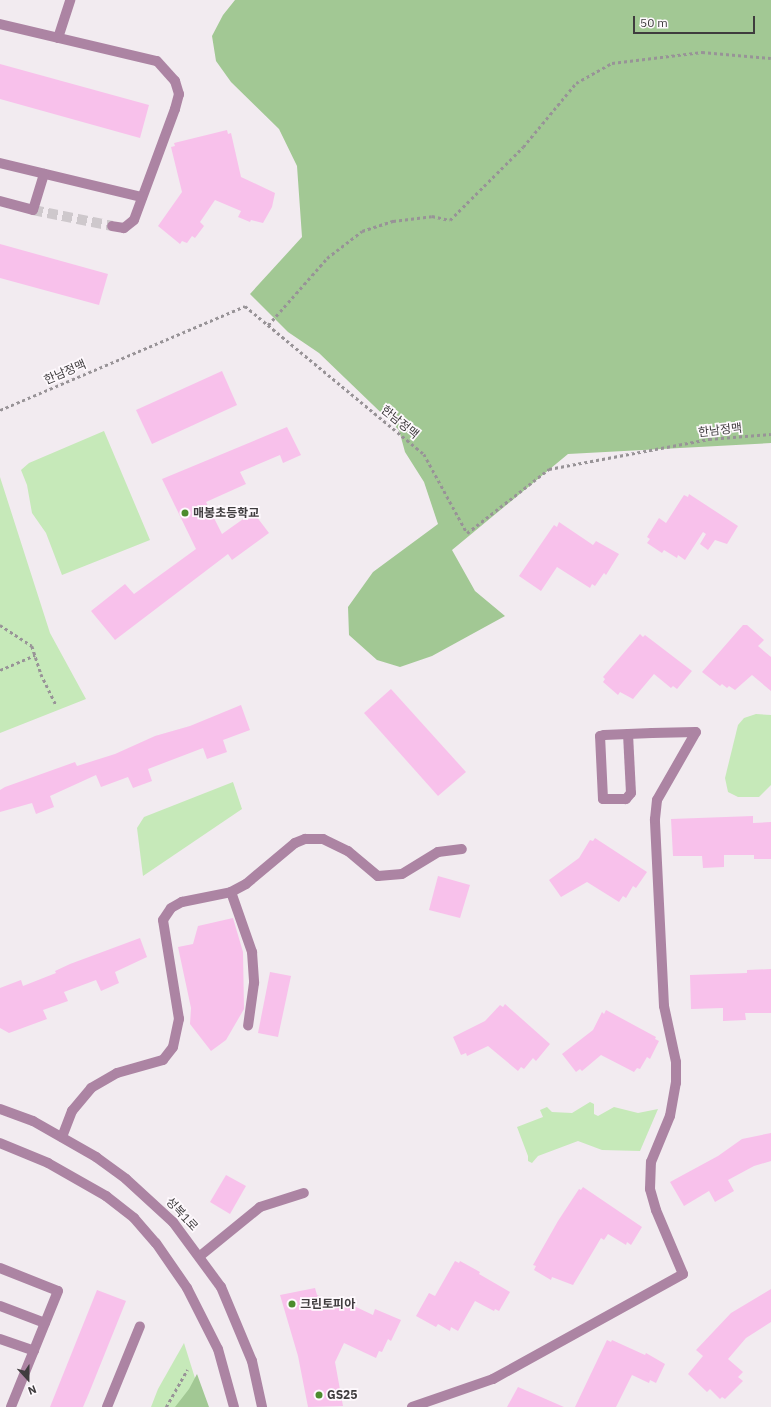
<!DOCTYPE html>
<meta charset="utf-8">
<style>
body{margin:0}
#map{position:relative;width:771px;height:1407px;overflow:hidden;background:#f2ebf0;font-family:"IBM Plex Sans","Noto Sans KR",sans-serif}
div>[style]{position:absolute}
.green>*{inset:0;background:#c6e9b9}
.forest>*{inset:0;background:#a2c894}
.building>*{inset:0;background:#f8c1eb}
.minor-tunnel>*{height:10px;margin-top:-5px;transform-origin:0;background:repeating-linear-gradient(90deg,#cec8cc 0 10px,transparent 0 15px)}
.path>*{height:2.5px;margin-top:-1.25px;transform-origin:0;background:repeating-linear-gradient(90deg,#989397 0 3px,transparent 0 6px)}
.minor>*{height:10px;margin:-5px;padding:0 5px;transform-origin:5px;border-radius:5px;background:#ac84a3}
.dots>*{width:11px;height:11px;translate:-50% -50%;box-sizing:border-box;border:2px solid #fef9fd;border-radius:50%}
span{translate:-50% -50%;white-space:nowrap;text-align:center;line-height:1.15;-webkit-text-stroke:3.5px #fef9fd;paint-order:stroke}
.street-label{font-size:12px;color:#3f3c3e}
.poi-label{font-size:12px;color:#3f3c3e;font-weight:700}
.left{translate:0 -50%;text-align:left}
.north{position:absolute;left:8px;top:1359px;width:40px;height:40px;-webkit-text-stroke:3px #fef9fd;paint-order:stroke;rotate:159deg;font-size:11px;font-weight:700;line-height:16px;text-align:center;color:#3f3c3e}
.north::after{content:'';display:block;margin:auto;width:14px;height:18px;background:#3f3c3e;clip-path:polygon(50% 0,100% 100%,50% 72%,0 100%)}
.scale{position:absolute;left:633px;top:16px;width:122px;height:18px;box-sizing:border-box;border:2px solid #3f3c3e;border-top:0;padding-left:5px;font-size:12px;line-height:14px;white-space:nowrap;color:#3f3c3e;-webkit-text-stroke:3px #fef9fd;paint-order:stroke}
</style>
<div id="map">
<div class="green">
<div style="clip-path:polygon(104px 431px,150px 540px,62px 575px,46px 533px,32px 513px,27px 485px,21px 470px,29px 463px)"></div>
<div style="clip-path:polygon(0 477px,50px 633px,86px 699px,0 733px)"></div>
<div style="clip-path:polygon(756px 714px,771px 715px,771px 785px,759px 797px,738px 797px,728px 792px,725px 778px,738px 725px,744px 718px)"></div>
<div style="clip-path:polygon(233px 782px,242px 809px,143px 876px,137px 828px,144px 817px)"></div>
<div style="clip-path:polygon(590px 1102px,594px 1104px,594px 1114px,598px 1116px,614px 1107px,638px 1113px,658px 1109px,640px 1151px,602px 1150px,578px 1141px,538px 1156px,532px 1163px,528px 1161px,528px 1156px,517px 1127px,543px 1117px,540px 1110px,547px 1107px,552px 1112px,572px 1113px)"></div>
<div style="clip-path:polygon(184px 1343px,204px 1407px,151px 1407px,158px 1389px)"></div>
</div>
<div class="forest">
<div style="clip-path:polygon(235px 0,771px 0,771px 443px,568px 454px,452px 550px,475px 591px,505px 616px,432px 656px,400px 667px,377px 660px,349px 635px,348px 607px,373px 572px,438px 524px,424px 482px,405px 452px,399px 430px,319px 353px,288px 332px,250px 294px,302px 237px,297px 166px,279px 129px,231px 82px,216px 61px,212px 36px,223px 15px)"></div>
<div style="clip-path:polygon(197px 1374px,209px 1407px,175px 1407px,189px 1389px)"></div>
</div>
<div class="building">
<div style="clip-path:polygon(0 64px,149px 105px,140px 138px,0 99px)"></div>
<div style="clip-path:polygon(227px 130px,228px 134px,231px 133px,241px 177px,275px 193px,272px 207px,263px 223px,251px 220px,250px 222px,238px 217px,241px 211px,215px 200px,200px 222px,204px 226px,195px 238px,192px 236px,187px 243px,182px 241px,180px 244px,158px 226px,182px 192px,171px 147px,175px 146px,174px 143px)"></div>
<div style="clip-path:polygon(0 244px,108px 274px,99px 305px,0 278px)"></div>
<div style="clip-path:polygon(222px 371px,237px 405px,152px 444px,136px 410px)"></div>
<div style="clip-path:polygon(287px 427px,301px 455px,283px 463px,280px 455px,240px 472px,246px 484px,206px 502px,222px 534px,253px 512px,269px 533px,232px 560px,228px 554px,115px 640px,91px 611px,125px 584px,134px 594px,196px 549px,162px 479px)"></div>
<div style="clip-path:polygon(689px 494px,738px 526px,727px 544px,715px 540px,708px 550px,700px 544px,706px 534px,703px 532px,685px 560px,678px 555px,677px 558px,664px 550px,662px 553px,647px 543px,650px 539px,647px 537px,659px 518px,666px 523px,684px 495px,688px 497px)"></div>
<div style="clip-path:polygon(559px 522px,593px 545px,596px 541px,619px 554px,606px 575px,604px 573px,595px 586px,592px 584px,590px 588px,557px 567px,541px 591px,519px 576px,554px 525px,557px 527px)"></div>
<div style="clip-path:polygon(743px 625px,747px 625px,764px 640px,758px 646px,771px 657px,771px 691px,752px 675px,735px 690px,729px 686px,727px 688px,722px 684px,720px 686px,702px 672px)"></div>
<div style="clip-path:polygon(640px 634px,643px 637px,645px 635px,692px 671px,677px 689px,673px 686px,671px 688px,654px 674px,633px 699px,620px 692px,618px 695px,603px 682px,605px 679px,603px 677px)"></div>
<div style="clip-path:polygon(391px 689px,466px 772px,438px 796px,364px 713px)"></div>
<div style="clip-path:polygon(241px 705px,250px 730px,223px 740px,227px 752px,207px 759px,203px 748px,148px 769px,152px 781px,133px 788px,128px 777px,101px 787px,96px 775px,50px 796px,54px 807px,36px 814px,32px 803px,0 812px,0 790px,5px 787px,75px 762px,77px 766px,115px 754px,155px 736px,190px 726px)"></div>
<div style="clip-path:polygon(753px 816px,753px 823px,771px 822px,771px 859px,754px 859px,754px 855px,724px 855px,724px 867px,703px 868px,702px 856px,673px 856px,671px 819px)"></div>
<div style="clip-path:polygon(595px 838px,647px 872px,636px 888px,633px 886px,626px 898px,623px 896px,619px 902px,587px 882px,561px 897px,549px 880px,579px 858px,590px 840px,593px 841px)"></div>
<div style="clip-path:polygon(438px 876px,470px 885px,460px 918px,429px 910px)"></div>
<div style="clip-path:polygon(233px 918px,243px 952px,244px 1009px,226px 1040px,211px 1051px,190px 1024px,191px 1008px,178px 947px,193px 944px,198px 926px)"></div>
<div style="clip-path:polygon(140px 938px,147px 957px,115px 972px,119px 983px,101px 991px,96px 980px,64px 992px,68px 1001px,43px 1010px,47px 1019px,9px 1033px,0 1028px,0 988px,21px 980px,23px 986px,56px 973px,55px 971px,70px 964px)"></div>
<div style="clip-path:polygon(771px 969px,771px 1013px,745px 1013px,746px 1020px,723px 1021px,723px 1008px,691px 1009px,690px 975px,747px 973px,747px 970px)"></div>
<div style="clip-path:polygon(270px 972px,291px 976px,278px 1037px,258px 1033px)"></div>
<div style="clip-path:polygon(505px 1004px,550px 1044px,536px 1061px,533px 1058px,524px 1069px,521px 1067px,518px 1071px,488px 1046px,467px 1056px,466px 1053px,461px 1055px,453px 1037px,485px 1021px,500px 1005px,503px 1007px)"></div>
<div style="clip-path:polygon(606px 1010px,656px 1037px,655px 1039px,659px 1041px,650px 1059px,647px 1057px,640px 1069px,637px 1068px,634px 1072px,601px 1055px,582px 1071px,580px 1069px,576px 1072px,562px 1054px,593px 1030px,602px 1012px,604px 1014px)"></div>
<div style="clip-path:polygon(771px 1133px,771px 1161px,754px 1166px,728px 1180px,734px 1191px,715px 1202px,709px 1191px,684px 1206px,670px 1182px,718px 1156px,742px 1139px)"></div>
<div style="clip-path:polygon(226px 1175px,246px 1186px,230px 1214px,210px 1202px)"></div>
<div style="clip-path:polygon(583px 1187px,642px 1227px,631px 1245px,627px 1242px,626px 1245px,608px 1234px,604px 1240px,601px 1238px,573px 1285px,552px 1277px,551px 1280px,534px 1270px,536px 1266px,533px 1265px,558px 1221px,579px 1189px,581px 1190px)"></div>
<div style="clip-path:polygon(455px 1261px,459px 1263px,460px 1261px,480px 1272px,479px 1274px,510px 1292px,499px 1311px,495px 1309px,494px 1311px,475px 1301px,458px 1331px,451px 1327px,450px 1331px,438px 1324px,436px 1327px,416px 1316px,429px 1293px,435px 1296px)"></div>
<div style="clip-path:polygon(315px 1288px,317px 1295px,335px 1303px,337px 1298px,373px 1315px,375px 1309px,401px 1320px,391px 1341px,388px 1339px,382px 1352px,379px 1351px,376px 1358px,344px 1343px,335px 1362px,343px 1406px,308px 1407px,298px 1356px,280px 1295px)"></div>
<div style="clip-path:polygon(771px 1289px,771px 1322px,746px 1338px,728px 1359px,743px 1372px,738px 1377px,743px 1381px,725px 1399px,722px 1397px,720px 1399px,710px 1389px,707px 1392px,688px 1374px,703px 1356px,696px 1350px,731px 1313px)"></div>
<div style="clip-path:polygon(97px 1290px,126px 1301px,89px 1393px,83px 1407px,50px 1407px)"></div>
<div style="clip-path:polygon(607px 1340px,611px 1342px,612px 1340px,645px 1355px,646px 1353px,665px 1364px,656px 1383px,650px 1380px,649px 1383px,632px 1375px,616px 1407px,575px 1407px)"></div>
<div style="clip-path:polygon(518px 1387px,564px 1407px,507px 1407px)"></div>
</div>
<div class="minor-tunnel">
<div style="left:33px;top:210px;width:81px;rotate:11.4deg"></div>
</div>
<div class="path">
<div style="left:268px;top:325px;width:89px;rotate:-48.6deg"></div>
<div style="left:327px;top:258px;width:44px;rotate:-37.6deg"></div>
<div style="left:362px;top:231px;width:33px;rotate:-18deg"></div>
<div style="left:393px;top:221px;width:39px;rotate:-7deg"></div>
<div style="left:432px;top:216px;width:18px;rotate:13deg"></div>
<div style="left:450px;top:220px;width:103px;rotate:-45deg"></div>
<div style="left:523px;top:147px;width:83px;rotate:-50.4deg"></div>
<div style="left:576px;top:83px;width:41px;rotate:-29.1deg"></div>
<div style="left:612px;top:63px;width:91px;rotate:-7deg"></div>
<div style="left:702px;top:52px;width:69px;rotate:5deg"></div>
<div style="left:0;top:410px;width:266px;rotate:-23deg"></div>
<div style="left:245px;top:306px;width:232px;rotate:39.6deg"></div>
<div style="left:424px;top:454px;width:90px;rotate:61.4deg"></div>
<div style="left:467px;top:533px;width:104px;rotate:-38deg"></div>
<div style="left:549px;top:469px;width:163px;rotate:-10.6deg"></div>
<div style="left:709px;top:439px;width:62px;rotate:-4.6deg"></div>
<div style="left:0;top:625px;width:38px;rotate:33deg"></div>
<div style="left:32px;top:646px;width:29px;rotate:72deg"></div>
<div style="left:41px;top:674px;width:34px;rotate:64deg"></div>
<div style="left:0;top:670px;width:38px;rotate:-23deg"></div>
<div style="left:166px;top:1407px;width:43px;rotate:-60.4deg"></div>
</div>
<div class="minor">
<div style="left:0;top:24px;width:161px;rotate:13.3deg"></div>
<div style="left:157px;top:61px;width:27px;rotate:48deg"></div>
<div style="left:175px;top:81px;width:14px;rotate:73deg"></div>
<div style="left:179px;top:94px;width:16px;rotate:105deg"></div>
<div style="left:175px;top:109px;width:118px;rotate:110.3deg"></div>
<div style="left:134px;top:220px;width:13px;rotate:141deg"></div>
<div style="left:124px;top:228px;width:12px;rotate:-171deg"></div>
<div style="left:58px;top:38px;width:40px;rotate:-72deg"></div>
<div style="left:0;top:163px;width:146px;rotate:13.5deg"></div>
<div style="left:0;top:201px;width:34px;rotate:15deg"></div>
<div style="left:33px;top:210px;width:38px;rotate:-73deg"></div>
<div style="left:628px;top:734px;width:59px;rotate:87.1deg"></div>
<div style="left:631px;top:793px;width:8px;rotate:130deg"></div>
<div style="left:626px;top:799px;width:23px;rotate:180deg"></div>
<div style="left:603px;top:799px;width:63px;rotate:-92.7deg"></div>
<div style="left:600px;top:736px;width:4px;rotate:-14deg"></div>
<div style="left:604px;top:735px;width:48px;rotate:-2.4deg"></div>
<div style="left:652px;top:733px;width:44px;rotate:-1.3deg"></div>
<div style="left:231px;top:892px;width:64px;rotate:70.7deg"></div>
<div style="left:252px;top:952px;width:31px;rotate:86deg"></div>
<div style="left:254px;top:983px;width:43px;rotate:97.9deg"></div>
<div style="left:0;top:1109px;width:35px;rotate:20deg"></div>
<div style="left:33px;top:1121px;width:73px;rotate:29.7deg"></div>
<div style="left:96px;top:1157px;width:37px;rotate:36deg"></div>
<div style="left:126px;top:1179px;width:64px;rotate:42.5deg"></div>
<div style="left:173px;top:1222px;width:81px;rotate:53.6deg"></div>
<div style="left:221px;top:1287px;width:80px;rotate:67.3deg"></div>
<div style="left:252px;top:1361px;width:47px;rotate:77.7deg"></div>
<div style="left:62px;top:1137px;width:28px;rotate:-69deg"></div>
<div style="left:72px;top:1111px;width:30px;rotate:-50deg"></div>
<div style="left:91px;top:1088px;width:30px;rotate:-30deg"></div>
<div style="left:117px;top:1073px;width:48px;rotate:-15.8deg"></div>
<div style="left:163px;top:1060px;width:16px;rotate:-52deg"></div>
<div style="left:173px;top:1047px;width:29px;rotate:-78deg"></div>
<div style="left:179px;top:1019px;width:100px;rotate:-99.2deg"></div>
<div style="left:163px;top:920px;width:14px;rotate:-56deg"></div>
<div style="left:171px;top:908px;width:13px;rotate:-29deg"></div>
<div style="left:182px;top:902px;width:50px;rotate:-11.5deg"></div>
<div style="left:231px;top:892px;width:17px;rotate:-28deg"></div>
<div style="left:246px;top:884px;width:64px;rotate:-39.9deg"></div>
<div style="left:295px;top:843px;width:11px;rotate:-22deg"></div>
<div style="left:305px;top:839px;width:18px"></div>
<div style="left:323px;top:839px;width:28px;rotate:26deg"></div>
<div style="left:348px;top:851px;width:39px;rotate:40deg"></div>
<div style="left:378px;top:876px;width:24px;rotate:-5deg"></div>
<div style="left:402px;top:874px;width:42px;rotate:-31.4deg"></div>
<div style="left:438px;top:852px;width:24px;rotate:-7deg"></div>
<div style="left:0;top:1143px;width:52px;rotate:22.6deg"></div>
<div style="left:48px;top:1163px;width:67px;rotate:29.6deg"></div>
<div style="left:106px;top:1196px;width:36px;rotate:38deg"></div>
<div style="left:134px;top:1218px;width:33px;rotate:49deg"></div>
<div style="left:156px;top:1243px;width:55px;rotate:55.4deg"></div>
<div style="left:187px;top:1288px;width:68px;rotate:63.1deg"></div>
<div style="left:218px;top:1349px;width:60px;rotate:74.6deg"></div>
<div style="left:200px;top:1256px;width:77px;rotate:-39.2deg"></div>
<div style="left:260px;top:1207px;width:46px;rotate:-17.7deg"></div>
<div style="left:0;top:1268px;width:62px;rotate:21.6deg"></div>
<div style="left:58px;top:1291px;width:125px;rotate:112.1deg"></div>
<div style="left:0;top:1306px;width:48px;rotate:20.7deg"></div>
<div style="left:0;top:1339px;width:36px;rotate:19deg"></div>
<div style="left:107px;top:1407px;width:87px;rotate:-67.8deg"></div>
<div style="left:412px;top:1407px;width:86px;rotate:-19.1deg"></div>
<div style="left:493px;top:1379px;width:217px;rotate:-28.9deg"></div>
<div style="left:683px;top:1274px;width:69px;rotate:-112.9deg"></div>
<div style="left:656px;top:1210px;width:22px;rotate:-106deg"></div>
<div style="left:650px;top:1189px;width:27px;rotate:-88deg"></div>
<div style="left:651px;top:1162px;width:50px;rotate:-67.6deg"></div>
<div style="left:670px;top:1116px;width:34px;rotate:-80deg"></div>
<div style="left:676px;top:1083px;width:21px;rotate:-90deg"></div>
<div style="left:676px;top:1062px;width:57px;rotate:-102.1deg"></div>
<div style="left:664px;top:1006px;width:187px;rotate:-92.8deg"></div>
<div style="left:655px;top:819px;width:19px;rotate:-84deg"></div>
<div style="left:657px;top:800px;width:78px;rotate:-60.2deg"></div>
</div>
<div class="dots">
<div style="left:185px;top:513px;background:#4c8c2e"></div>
<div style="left:292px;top:1304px;background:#4c8c2e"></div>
<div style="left:319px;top:1395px;background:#4c8c2e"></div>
</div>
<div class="street-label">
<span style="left:65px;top:372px;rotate:-23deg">한남정맥</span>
<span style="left:400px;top:422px;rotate:39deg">한남정맥</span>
<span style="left:720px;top:430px;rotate:-6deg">한남정맥</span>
<span style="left:182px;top:1214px;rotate:47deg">성복1로</span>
</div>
<div class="poi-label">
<span class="left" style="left:193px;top:513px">매봉초등학교</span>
<span class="left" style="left:300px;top:1304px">크린토피아</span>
<span class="left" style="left:327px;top:1395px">GS25</span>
</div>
<div class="north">N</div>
<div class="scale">50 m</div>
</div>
